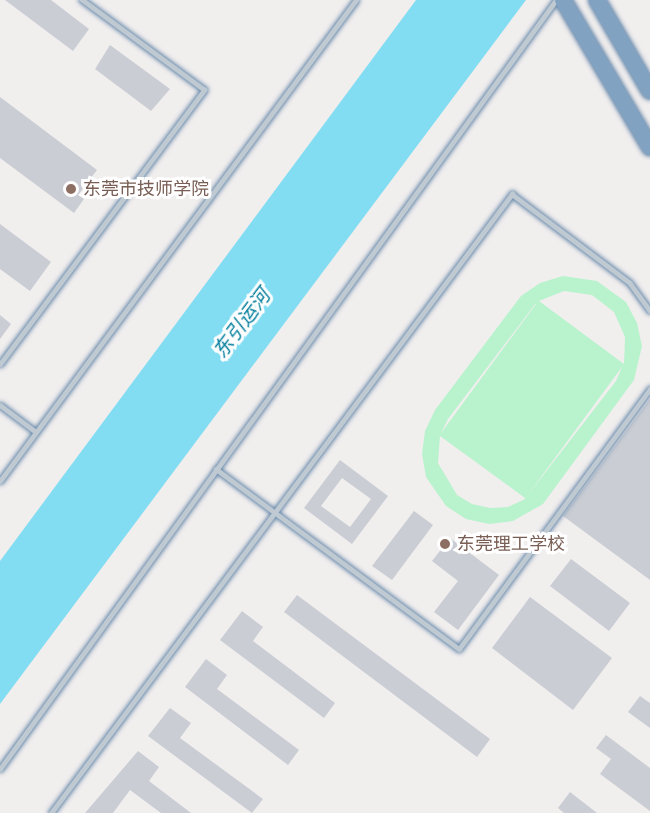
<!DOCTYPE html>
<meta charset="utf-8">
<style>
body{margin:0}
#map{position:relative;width:650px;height:813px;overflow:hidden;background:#f1eeee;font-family:"Asap Condensed","Noto Sans SC",sans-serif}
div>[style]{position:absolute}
.green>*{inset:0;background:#b9f3ce}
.water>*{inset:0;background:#82ddf3}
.building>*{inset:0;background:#cacdd4}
.roads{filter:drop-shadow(0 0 2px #6d8dad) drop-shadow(0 0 2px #6d8dad)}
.lane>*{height:4.5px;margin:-2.25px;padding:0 2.25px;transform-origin:2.25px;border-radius:2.25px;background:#bec9d2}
.highway>*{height:16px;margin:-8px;padding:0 8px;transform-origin:8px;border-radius:8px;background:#82a2c2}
.dots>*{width:16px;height:16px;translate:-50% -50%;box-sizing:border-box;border:3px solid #fff;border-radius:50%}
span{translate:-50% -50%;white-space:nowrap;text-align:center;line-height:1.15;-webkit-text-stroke:6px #fff;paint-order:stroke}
.education-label{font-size:18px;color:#785e54}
.left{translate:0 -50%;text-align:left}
.water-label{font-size:20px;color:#037e9c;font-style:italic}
</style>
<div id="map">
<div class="green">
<div style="clip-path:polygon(evenodd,563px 276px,597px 281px,626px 302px,637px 323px,642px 346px,634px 380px,543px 504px,513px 521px,489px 524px,466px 519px,446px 506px,426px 477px,422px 454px,425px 431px,435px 410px,521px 296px,540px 283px,563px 276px,564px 291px,592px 295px,614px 312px,625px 337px,624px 364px,539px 301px,564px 291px,563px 276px,536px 303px,536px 304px,441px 433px,448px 419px,536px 303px,563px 276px,622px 367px,616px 381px,527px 496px,622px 367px,563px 276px,440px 436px,525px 498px,525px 499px,508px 507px,490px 508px,472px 504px,457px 495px,438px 463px,440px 436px)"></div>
</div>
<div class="water">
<div style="clip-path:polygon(416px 0,526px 0,0 704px,0 561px)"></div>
</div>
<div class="building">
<div style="clip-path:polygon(5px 0,51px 0,89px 29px,73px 51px)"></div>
<div style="clip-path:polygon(110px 45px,170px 89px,151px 111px,95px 69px)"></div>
<div style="clip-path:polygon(0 97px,97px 170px,78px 195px,84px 199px,74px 213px,0 158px)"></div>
<div style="clip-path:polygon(0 224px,51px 262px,30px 291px,0 269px)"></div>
<div style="clip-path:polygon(0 315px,11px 324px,0 339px)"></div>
<div style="clip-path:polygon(650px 399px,650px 580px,563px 516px)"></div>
<div style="clip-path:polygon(evenodd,340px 460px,388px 496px,352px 544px,304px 508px,340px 460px,342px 478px,371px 499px,350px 527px,321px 506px,342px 478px)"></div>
<div style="clip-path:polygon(414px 511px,433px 525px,392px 580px,372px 566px)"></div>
<div style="clip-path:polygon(450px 538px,499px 575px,458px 630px,434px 612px,458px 581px,432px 561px)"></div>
<div style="clip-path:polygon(571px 559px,630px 603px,609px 631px,550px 586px)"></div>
<div style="clip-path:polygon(297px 595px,490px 739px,477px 757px,284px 612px)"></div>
<div style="clip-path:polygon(530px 597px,612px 658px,573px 710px,492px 648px)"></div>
<div style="clip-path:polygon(242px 611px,263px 627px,253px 641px,335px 703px,324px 718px,220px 640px)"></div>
<div style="clip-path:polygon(206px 659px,227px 675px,217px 689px,299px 750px,288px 765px,185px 687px)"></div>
<div style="clip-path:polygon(640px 696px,650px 703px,650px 728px,628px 712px)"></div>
<div style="clip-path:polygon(170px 708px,191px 723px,180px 738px,263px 799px,252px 813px,148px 736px)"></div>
<div style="clip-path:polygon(606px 735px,650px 768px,650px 811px,600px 774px,611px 759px,596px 748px)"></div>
<div style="clip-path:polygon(138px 751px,159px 767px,149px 781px,191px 813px,161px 813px,130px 790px,113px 813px,85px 813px)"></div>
<div style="clip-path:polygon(570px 792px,597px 813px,564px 813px,558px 808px)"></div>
</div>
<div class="roads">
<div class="lane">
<div style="left:0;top:364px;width:342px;rotate:-53.3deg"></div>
<div style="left:204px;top:90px;width:152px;rotate:-143.6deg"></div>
<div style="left:0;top:405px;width:45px;rotate:36.9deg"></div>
<div style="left:216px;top:469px;width:302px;rotate:36.5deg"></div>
<div style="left:459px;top:649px;width:323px;rotate:-53.7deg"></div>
<div style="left:0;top:481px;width:598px;rotate:-53.49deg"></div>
<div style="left:0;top:769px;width:949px;rotate:-54.13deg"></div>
<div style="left:51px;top:813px;width:772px;rotate:-53.32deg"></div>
<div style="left:512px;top:194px;width:148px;rotate:37deg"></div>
<div style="left:630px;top:283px;width:34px;rotate:54deg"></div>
</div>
<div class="highway">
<div style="left:563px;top:0;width:171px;rotate:59.4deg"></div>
<div style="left:597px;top:0;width:105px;rotate:59.8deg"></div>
</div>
</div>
<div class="dots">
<div style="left:71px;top:189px;background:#8d6e63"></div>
<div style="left:445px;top:544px;background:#8d6e63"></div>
</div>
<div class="education-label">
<span class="left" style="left:83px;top:189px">东莞市技师学院</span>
<span class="left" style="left:457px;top:544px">东莞理工学校</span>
</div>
<div class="water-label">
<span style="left:241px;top:323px;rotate:-53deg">东引运河</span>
</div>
</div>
